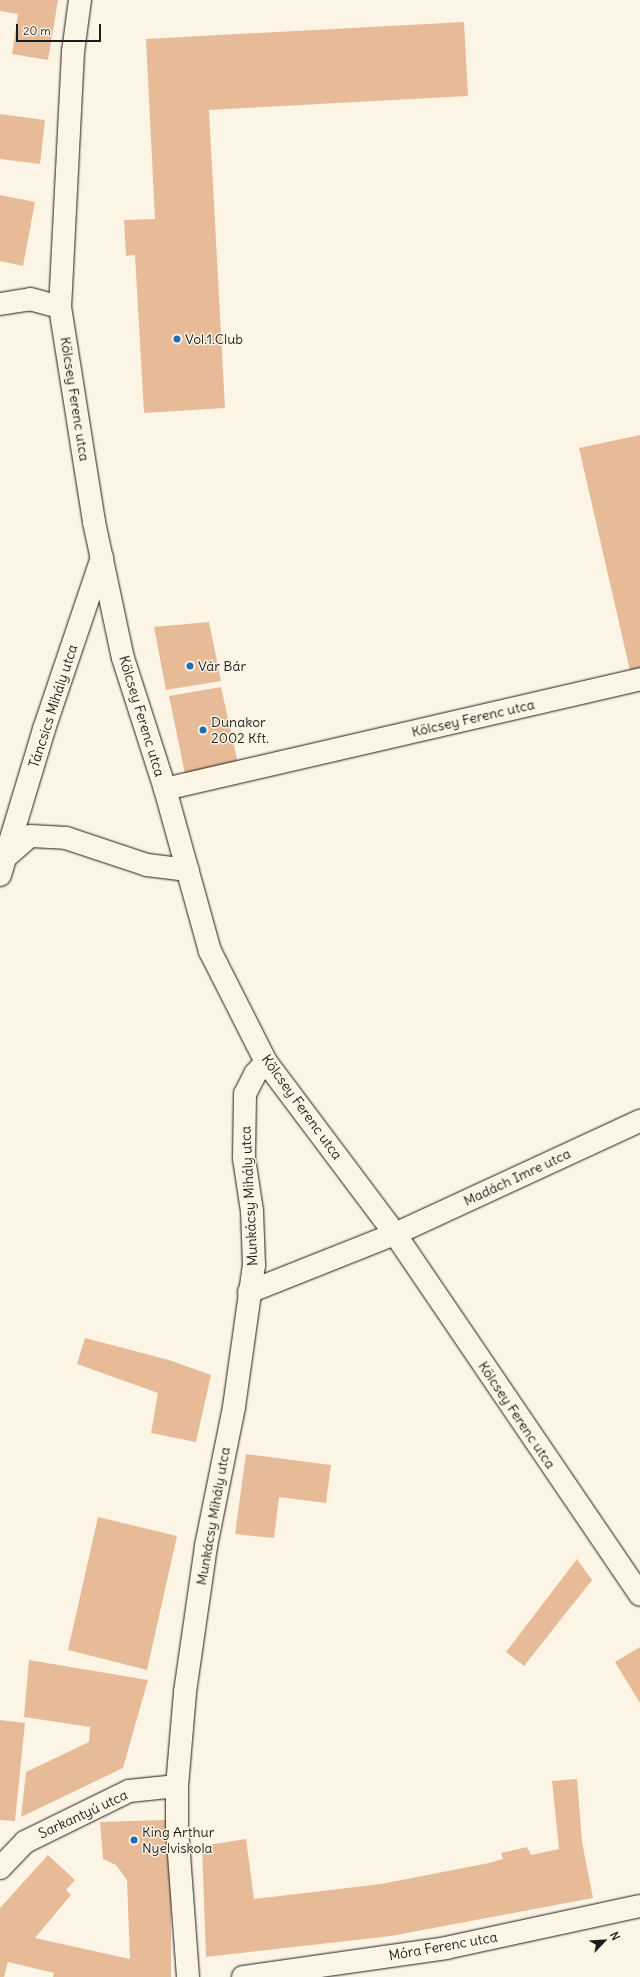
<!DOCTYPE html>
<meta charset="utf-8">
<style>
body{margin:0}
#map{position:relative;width:640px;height:1977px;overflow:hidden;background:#fcf5e5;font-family:Delius,sans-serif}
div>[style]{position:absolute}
.building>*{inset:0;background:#e8bb98}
.roads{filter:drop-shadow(0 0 1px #1c1c1c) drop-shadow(0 0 1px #1c1c1c)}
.minor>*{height:22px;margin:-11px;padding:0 11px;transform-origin:11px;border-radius:11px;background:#fcf5e5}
.dots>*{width:11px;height:11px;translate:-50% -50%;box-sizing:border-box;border:2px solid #fcf5e5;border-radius:50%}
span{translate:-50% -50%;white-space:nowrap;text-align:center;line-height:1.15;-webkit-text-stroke:3px #fcf5e5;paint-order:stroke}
.poi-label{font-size:14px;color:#1c1c1c}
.left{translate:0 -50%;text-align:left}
.street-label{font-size:14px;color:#1c1c1c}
.north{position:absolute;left:584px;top:1921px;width:40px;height:40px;-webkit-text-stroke:3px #fcf5e5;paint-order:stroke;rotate:65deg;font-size:11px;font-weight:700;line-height:16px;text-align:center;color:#1c1c1c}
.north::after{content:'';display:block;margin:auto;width:14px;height:18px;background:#1c1c1c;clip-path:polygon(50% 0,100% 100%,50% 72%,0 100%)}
.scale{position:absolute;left:16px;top:24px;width:85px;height:18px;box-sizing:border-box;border:2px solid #1c1c1c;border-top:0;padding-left:5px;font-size:12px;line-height:14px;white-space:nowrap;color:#1c1c1c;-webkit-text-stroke:3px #fcf5e5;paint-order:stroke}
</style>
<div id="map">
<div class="building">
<div style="clip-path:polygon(0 0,58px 0,48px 60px,12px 54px,18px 14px,0 11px)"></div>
<div style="clip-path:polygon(464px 22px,468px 96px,209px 110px,225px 408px,144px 413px,135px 255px,126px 256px,124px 220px,155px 219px,146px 39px)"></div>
<div style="clip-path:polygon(0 114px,45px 120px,40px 164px,0 159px)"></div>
<div style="clip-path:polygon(0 195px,35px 202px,23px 266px,0 261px)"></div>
<div style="clip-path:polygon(640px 435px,640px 673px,631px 675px,579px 448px)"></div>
<div style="clip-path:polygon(209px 622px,221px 681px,166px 690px,154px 627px)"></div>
<div style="clip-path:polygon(221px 687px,238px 763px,185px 774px,169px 696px)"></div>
<div style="clip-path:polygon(85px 1338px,169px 1360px,211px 1375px,196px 1442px,151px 1433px,158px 1393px,77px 1364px)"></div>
<div style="clip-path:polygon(246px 1454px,331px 1465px,326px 1503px,279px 1497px,274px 1538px,235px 1534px)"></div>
<div style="clip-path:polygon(98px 1517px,177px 1536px,147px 1670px,68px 1650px)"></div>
<div style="clip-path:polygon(577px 1559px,592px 1580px,524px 1666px,506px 1652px)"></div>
<div style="clip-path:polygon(640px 1647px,640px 1703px,615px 1662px)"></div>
<div style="clip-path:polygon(29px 1660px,148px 1680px,123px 1768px,21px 1817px,26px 1772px,89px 1742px,90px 1727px,24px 1717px)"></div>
<div style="clip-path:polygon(0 1720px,25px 1723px,15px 1821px,0 1820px)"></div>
<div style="clip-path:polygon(577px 1779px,582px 1842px,593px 1898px,391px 1936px,206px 1957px,202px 1846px,246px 1839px,254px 1899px,381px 1884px,489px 1863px,503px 1859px,501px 1853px,527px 1847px,531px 1855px,559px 1849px,552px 1781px)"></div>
<div style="clip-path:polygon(166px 1820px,171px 1894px,171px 1977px,53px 1977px,54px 1973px,8px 1962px,4px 1977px,0 1977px,0 1908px,48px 1855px,75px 1880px,66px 1890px,71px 1895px,35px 1938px,130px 1959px,127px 1880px,116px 1865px,103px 1859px,100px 1822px)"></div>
</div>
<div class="roads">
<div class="minor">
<div style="left:80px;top:0;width:52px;rotate:97.7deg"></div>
<div style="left:73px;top:52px;width:255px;rotate:92.9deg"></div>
<div style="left:60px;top:307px;width:218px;rotate:81deg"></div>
<div style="left:94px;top:522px;width:139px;rotate:78deg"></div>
<div style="left:123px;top:658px;width:138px;rotate:72.2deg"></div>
<div style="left:165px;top:789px;width:168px;rotate:74.5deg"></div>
<div style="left:210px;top:951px;width:124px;rotate:63.2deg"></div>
<div style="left:266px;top:1062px;width:215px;rotate:53.1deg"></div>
<div style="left:395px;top:1234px;width:436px;rotate:55.8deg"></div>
<div style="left:0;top:304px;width:30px;rotate:-9deg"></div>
<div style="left:30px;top:299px;width:31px;rotate:15deg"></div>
<div style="left:165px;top:789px;width:488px;rotate:-13deg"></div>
<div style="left:7px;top:856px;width:30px;rotate:-41deg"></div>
<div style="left:30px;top:836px;width:36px;rotate:3deg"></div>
<div style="left:66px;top:838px;width:85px;rotate:18.4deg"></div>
<div style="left:147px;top:865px;width:41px;rotate:7deg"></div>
<div style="left:0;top:875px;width:152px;rotate:-73.2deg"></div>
<div style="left:44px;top:729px;width:181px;rotate:-71.3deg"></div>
<div style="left:249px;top:1292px;width:157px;rotate:-21.7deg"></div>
<div style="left:395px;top:1234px;width:270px;rotate:-24.8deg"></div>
<div style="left:0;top:1868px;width:36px;rotate:-46deg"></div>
<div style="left:25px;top:1842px;width:116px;rotate:-26.1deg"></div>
<div style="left:129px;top:1791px;width:48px;rotate:-5.9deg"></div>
<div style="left:188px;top:1977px;width:149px;rotate:-94.2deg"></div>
<div style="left:177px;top:1828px;width:42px;rotate:-90deg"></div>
<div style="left:177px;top:1786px;width:94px;rotate:-85.1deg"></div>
<div style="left:185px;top:1692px;width:148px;rotate:-81.8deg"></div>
<div style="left:206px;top:1546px;width:142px;rotate:-78.6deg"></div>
<div style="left:234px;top:1407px;width:143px;rotate:-82deg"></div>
<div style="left:254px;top:1265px;width:54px;rotate:-92.1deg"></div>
<div style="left:252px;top:1211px;width:54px;rotate:-98.6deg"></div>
<div style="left:244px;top:1158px;width:64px;rotate:-89.1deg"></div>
<div style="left:245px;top:1094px;width:22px;rotate:-63deg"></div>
<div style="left:255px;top:1074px;width:16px;rotate:-47deg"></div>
<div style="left:243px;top:1977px;width:205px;rotate:-8.1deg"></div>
<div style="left:446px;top:1948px;width:198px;rotate:-12.2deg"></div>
</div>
</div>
<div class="dots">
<div style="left:177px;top:339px;background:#1f6fb2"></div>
<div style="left:190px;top:666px;background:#1f6fb2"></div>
<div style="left:203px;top:730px;background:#1f6fb2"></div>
<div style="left:134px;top:1840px;background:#1f6fb2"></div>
</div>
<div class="poi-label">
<span class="left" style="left:185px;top:339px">Vol.1.Club</span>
<span class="left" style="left:198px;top:666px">Vár Bár</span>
<span class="left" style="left:211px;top:730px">Dunakor<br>2002 Kft.</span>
<span class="left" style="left:142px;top:1840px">King Arthur<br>Nyelviskola</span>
</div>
<div class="street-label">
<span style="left:75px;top:399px;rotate:81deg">Kölcsey Ferenc utca</span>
<span style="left:53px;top:706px;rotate:-72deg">Táncsics Mihály utca</span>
<span style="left:142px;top:716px;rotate:73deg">Kölcsey Ferenc utca</span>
<span style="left:473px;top:718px;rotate:-13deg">Kölcsey Ferenc utca</span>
<span style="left:302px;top:1107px;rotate:54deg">Kölcsey Ferenc utca</span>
<span style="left:517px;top:1177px;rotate:-25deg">Madách Imre utca</span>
<span style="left:249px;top:1196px;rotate:-93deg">Munkácsy Mihály utca</span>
<span style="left:517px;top:1415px;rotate:56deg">Kölcsey Ferenc utca</span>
<span style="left:213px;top:1516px;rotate:-80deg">Munkácsy Mihály utca</span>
<span style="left:83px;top:1814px;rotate:-25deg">Sarkantyú utca</span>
<span style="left:443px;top:1946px;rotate:-10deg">Móra Ferenc utca</span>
</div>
<div class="north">N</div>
<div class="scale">20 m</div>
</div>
